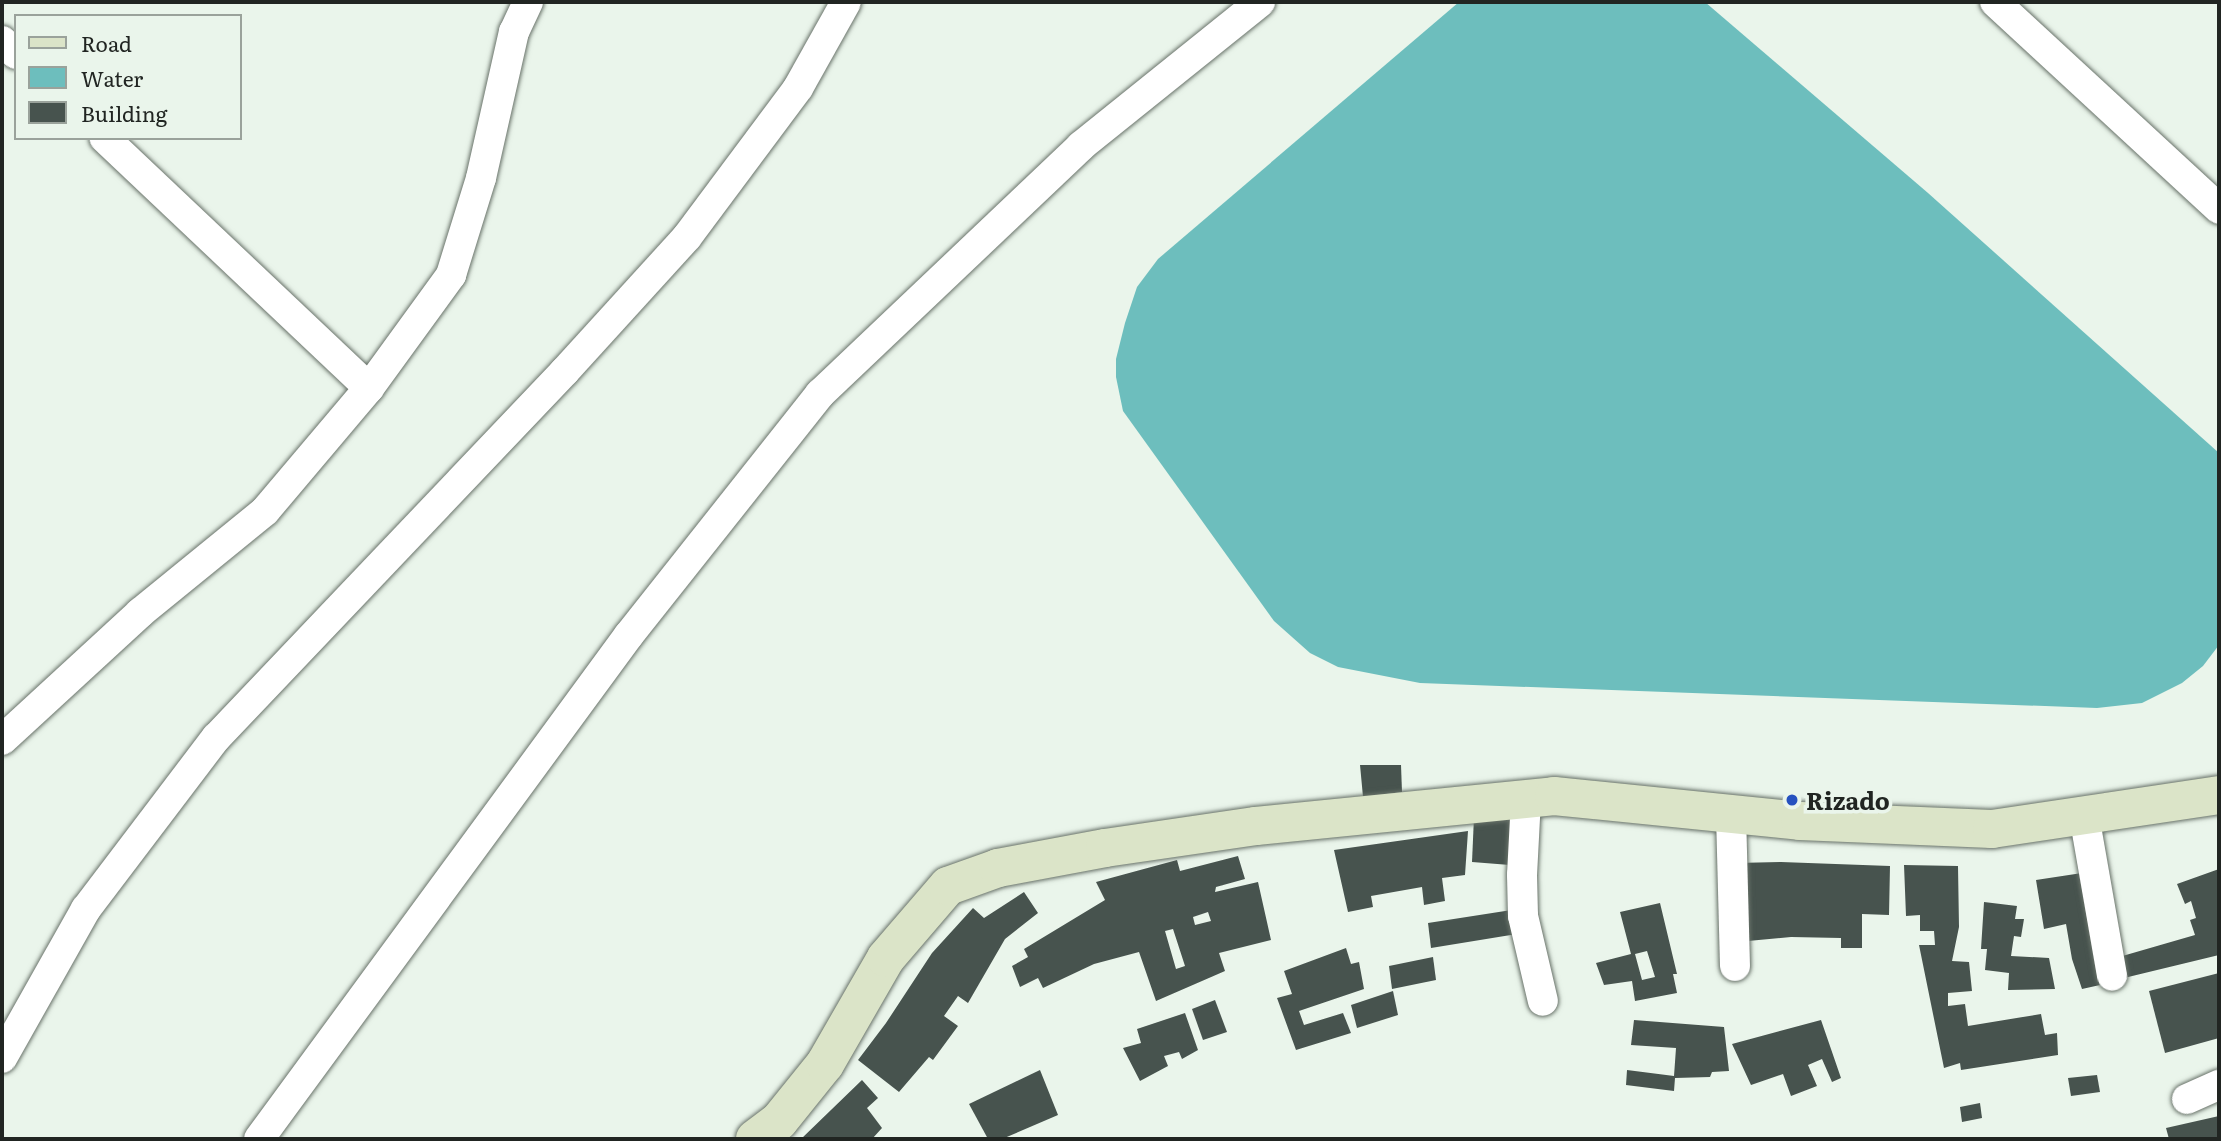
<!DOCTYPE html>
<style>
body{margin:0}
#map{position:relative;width:2221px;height:1141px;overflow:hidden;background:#eaf5eb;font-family:Literata,serif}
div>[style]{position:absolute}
.water>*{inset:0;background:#6dbebd}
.building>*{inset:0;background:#47534e}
.roads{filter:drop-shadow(0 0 2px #687269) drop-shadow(0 0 2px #687269)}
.street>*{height:30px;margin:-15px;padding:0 15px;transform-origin:15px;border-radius:15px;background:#fff}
.secondary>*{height:38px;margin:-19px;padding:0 19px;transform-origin:19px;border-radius:19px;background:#dbe4c8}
.dots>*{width:19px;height:19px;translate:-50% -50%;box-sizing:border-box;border:4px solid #eaf5eb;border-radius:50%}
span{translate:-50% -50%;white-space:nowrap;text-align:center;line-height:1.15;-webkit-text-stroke:7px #eaf5eb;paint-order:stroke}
.poi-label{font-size:24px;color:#212522;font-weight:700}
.left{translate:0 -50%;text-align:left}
.frame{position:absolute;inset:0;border:4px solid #212522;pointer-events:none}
.legend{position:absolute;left:14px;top:14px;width:228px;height:126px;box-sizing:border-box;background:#eaf5eb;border:2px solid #9aa29b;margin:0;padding:9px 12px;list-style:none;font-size:21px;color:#212522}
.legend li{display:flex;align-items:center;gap:14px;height:35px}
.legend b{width:35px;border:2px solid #9aa29b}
</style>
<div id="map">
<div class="water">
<div style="clip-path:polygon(1459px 2px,1705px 2px,1928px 193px,2219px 453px,2219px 645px,2203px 666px,2182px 683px,2142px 703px,2097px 708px,1420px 683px,1338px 667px,1310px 653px,1274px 621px,1123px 411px,1116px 377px,1116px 359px,1125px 323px,1137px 287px,1158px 259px)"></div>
</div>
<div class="building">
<div style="clip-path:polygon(1360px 765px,1401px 765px,1402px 792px,1363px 797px)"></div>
<div style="clip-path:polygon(1474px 817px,1514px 818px,1510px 865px,1472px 862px)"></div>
<div style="clip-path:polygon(1468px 831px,1465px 875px,1442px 878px,1445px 901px,1424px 905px,1422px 887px,1371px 896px,1373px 907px,1348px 912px,1334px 850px)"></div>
<div style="clip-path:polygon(evenodd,1238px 856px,1245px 879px,1216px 887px,1215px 892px,1258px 882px,1271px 940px,1219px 953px,1225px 971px,1156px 1001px,1139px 952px,1094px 964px,1043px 988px,1038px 978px,1020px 987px,1012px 966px,1028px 957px,1024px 949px,1105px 900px,1096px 882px,1177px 860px,1180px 871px,1238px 856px,1208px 912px,1211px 921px,1195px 925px,1193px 917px,1208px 912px,1238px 856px,1173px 929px,1185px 966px,1176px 969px,1165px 931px,1173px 929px)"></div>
<div style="clip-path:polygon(1781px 862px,1890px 866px,1889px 915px,1862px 914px,1862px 948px,1841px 948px,1841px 938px,1791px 937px,1748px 941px,1736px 863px)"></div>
<div style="clip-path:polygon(1904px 865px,1958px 866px,1959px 927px,1952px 961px,1969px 962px,1972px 991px,1948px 993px,1948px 1006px,1965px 1004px,1968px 1026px,2041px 1014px,2045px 1035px,2057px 1033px,2058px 1055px,1961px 1070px,1960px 1063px,1944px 1068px,1919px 945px,1935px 945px,1934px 931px,1920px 931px,1920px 915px,1906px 916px)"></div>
<div style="clip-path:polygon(2219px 869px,2219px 955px,2124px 978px,2119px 957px,2195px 935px,2190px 920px,2196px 918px,2191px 901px,2185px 904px,2177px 884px)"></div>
<div style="clip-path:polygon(2082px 873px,2100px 985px,2082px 989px,2072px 959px,2066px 924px,2044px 929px,2036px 880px)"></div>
<div style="clip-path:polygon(1024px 892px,1038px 913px,1005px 939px,968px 1003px,958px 996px,944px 1016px,958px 1026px,933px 1060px,929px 1057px,899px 1092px,858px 1060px,886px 1023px,932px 953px,973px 908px,984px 918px)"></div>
<div style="clip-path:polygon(1984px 902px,2017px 906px,2015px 919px,2024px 919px,2021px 937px,2014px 936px,2011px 956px,2049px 958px,2055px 989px,2008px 990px,2009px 973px,1985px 970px,1987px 949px,1981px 949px)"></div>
<div style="clip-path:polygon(evenodd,1660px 903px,1677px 974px,1673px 974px,1677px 993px,1635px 1001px,1632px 981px,1604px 985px,1596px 963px,1631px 954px,1620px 912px,1660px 903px,1647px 951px,1655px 977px,1642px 980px,1635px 954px,1647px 951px)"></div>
<div style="clip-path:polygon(1518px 909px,1523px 933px,1431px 948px,1428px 923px)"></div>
<div style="clip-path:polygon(1346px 948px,1351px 964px,1359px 962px,1364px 989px,1299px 1011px,1304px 1025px,1343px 1013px,1351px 1033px,1296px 1050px,1277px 998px,1292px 994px,1284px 971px)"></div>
<div style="clip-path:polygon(1433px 957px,1436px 980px,1392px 989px,1389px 966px)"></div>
<div style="clip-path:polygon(2219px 973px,2219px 1038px,2165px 1053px,2149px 991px)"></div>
<div style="clip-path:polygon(1393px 991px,1398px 1015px,1357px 1028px,1351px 1005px)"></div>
<div style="clip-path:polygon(1215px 1000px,1227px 1032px,1203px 1040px,1192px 1009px)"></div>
<div style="clip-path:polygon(1185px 1013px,1198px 1050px,1182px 1059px,1179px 1052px,1164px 1056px,1168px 1066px,1140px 1081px,1123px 1048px,1141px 1043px,1137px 1029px)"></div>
<div style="clip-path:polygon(1634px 1020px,1724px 1027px,1729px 1071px,1712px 1072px,1710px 1077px,1675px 1078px,1674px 1091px,1626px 1085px,1627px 1070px,1674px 1076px,1676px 1048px,1631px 1045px)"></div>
<div style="clip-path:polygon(1821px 1020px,1841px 1078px,1832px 1082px,1822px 1059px,1808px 1065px,1817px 1086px,1791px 1096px,1783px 1074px,1751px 1085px,1732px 1044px)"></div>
<div style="clip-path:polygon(1040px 1070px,1058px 1115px,1002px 1139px,988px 1139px,969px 1104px)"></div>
<div style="clip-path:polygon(2097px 1075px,2100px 1092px,2071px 1096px,2068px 1078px)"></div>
<div style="clip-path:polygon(862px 1080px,878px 1098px,867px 1108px,882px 1128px,872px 1139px,801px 1139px)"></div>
<div style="clip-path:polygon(1980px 1103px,1982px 1118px,1962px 1122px,1960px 1107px)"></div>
<div style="clip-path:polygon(2219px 1116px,2219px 1139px,2169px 1139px,2166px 1128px)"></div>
</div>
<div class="roads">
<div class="street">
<div style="left:1995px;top:2px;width:305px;rotate:42.7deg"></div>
<div style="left:2px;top:41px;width:19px;rotate:43deg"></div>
<div style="left:369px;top:388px;width:140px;rotate:-54deg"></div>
<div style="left:451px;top:275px;width:102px;rotate:-72.8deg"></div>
<div style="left:481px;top:178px;width:150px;rotate:-77.3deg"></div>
<div style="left:514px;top:32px;width:33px;rotate:-65deg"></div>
<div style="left:2px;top:740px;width:188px;rotate:-42.6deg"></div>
<div style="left:140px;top:613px;width:161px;rotate:-39.2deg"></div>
<div style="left:265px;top:511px;width:161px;rotate:-49.8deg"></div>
<div style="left:369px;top:388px;width:364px;rotate:-136.6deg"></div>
<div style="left:1526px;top:799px;width:76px;rotate:93deg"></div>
<div style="left:1522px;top:875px;width:41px;rotate:88.6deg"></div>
<div style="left:1523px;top:916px;width:87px;rotate:76.8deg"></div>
<div style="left:1731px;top:814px;width:152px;rotate:88.5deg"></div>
<div style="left:2084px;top:815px;width:163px;rotate:80.1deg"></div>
<div style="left:2px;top:1058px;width:171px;rotate:-60.6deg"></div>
<div style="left:86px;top:909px;width:215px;rotate:-52.8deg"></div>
<div style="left:216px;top:738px;width:506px;rotate:-46.44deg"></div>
<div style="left:565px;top:371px;width:181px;rotate:-47.7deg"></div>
<div style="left:687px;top:237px;width:186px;rotate:-53.3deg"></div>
<div style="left:798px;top:88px;width:98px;rotate:-60.8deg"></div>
<div style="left:2187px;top:1099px;width:35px;rotate:-24deg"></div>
<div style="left:259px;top:1139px;width:625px;rotate:-53.72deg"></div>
<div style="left:629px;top:635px;width:308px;rotate:-51.6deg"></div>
<div style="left:820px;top:394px;width:360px;rotate:-43.5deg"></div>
<div style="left:1081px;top:146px;width:230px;rotate:-38.8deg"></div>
</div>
<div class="secondary">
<div style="left:755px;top:1139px;width:30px;rotate:-37deg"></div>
<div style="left:779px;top:1121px;width:73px;rotate:-51.1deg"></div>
<div style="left:825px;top:1064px;width:122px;rotate:-60.1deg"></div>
<div style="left:886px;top:958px;width:95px;rotate:-49.3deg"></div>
<div style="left:948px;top:886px;width:53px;rotate:-19.8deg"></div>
<div style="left:998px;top:868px;width:109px;rotate:-10.6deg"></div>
<div style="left:1105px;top:848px;width:153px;rotate:-8.3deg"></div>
<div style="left:1256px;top:826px;width:300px;rotate:-5.7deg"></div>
<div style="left:1554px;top:796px;width:247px;rotate:5.8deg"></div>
<div style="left:1800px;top:821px;width:192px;rotate:2.4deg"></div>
<div style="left:1992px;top:829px;width:230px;rotate:-8.5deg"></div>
</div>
</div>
<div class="dots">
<div style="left:1792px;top:800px;background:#2651bf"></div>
</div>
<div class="poi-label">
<span class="left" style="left:1806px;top:800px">Rizado</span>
</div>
<div class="frame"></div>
<ul class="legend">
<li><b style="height:9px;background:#dbe4c8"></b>Road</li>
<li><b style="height:19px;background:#6dbebd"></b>Water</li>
<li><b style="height:19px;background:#47534e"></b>Building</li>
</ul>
</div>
